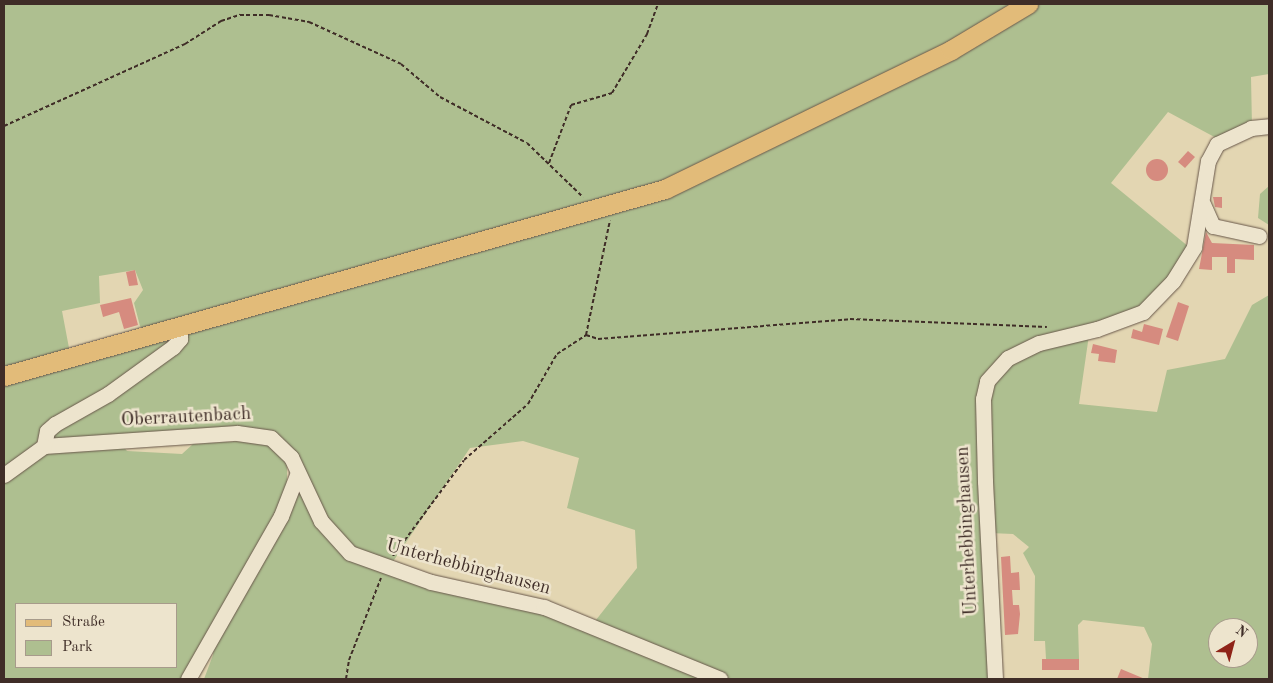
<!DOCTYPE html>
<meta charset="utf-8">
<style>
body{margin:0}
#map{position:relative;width:1273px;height:683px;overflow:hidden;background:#e3d6b2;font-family:"Old Standard TT",serif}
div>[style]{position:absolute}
.green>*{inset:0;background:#aebf90}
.building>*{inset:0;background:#d68b7f}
.round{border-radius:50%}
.path>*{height:2px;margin-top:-1px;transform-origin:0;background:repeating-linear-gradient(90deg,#3f2d27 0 4px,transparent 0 6.5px)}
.roads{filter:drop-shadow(0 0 1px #68574a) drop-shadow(0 0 1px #68574a)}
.minor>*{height:15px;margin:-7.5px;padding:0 7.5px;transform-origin:7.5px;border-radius:7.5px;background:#ede4cd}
.major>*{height:19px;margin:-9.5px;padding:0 9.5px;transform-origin:9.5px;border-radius:9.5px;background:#e2bb79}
span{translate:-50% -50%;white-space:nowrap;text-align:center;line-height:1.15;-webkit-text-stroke:5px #ede4cd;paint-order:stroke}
.street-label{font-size:19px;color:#3f2d27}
.frame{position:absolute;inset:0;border:5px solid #3f2d27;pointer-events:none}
.legend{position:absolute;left:15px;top:603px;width:162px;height:65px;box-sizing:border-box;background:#ede4cd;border:1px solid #a79b8b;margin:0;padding:6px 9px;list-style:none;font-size:15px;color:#3f2d27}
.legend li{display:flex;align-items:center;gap:10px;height:25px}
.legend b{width:25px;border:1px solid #a79b8b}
.north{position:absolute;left:1208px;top:618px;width:50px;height:50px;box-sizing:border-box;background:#ede4cd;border:1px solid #a79b8b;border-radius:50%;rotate:37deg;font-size:14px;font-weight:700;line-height:20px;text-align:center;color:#3f2d27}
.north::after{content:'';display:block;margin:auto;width:18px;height:22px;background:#8f2418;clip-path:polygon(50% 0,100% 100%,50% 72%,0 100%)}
</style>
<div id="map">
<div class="green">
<div style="clip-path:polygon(evenodd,4px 4px,1269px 4px,1269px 74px,1251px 77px,1252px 126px,1220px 140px,1168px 112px,1111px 183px,1189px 247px,1152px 299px,1123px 317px,1049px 334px,990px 370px,990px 679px,204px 679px,213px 655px,214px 640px,297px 487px,334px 535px,277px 437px,55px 444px,49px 437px,183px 341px,145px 332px,140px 326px,134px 303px,143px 290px,135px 270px,99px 276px,100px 303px,62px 311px,69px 348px,4px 371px,4px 4px,523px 441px,579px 458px,567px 508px,635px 530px,637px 568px,592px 625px,392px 563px,470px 448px,523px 441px)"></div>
<div style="clip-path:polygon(1269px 186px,1269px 225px,1258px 218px,1260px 194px)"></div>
<div style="clip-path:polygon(evenodd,1269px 295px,1269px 679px,1148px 679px,1152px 644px,1144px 627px,1083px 620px,1078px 625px,1079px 659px,1046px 659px,1045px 641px,1034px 641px,1035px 576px,1023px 553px,1029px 547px,1013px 534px,990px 533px,986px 400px,995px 374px,1026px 351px,1089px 335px,1079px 404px,1157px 412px,1167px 370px,1225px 359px,1252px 305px,1269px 295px,1218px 628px,1248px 628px,1248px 658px,1218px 658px,1218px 628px)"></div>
<div style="clip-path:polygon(174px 336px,165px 349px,43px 428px,35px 446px,4px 472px,4px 380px)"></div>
<div style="clip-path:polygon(evenodd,240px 441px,268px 444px,279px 452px,287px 465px,287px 484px,277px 511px,182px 679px,4px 679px,4px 478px,44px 452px,122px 445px,127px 451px,182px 454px,193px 444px,240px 441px,16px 604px,176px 604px,176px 667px,16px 667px,16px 604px)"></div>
</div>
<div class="building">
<div style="clip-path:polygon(1188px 151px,1195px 157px,1185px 168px,1178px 162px)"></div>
<div class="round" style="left:1146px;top:159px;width:22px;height:22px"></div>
<div style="clip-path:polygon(1213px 197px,1222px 197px,1222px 208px,1215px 207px)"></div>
<div style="clip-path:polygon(1206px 232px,1212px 243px,1254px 245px,1254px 260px,1235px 259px,1235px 273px,1227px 273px,1227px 257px,1212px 257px,1212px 270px,1199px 269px)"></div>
<div style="clip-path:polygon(135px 270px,138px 285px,129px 286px,126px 272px)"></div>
<div style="clip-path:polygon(131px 298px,138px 325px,124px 329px,119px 312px,103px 317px,100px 305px)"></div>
<div style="clip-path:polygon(1178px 302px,1189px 306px,1178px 341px,1166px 337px)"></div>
<div style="clip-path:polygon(1144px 324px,1163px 329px,1159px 345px,1131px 338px,1133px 329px,1142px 332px)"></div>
<div style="clip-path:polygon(1093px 344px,1117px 350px,1115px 363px,1098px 361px,1099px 354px,1091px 353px)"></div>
<div style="clip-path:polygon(1010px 556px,1011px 573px,1019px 572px,1020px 590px,1012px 590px,1013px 605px,1019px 605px,1020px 614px,1018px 634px,1005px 635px,1001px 557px)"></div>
<div style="clip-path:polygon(1042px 659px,1079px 659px,1079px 670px,1042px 670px)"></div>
<div style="clip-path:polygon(1121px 669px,1145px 679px,1117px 679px)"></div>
</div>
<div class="path">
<div style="left:4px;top:126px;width:199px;rotate:-24.4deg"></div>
<div style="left:185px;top:44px;width:43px;rotate:-32.6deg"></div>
<div style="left:221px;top:21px;width:20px;rotate:-18deg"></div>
<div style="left:240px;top:15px;width:29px"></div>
<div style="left:269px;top:15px;width:41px;rotate:9.9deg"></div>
<div style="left:309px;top:22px;width:101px;rotate:24.5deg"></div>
<div style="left:401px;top:64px;width:51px;rotate:40.2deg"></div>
<div style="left:440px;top:97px;width:98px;rotate:27.9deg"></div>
<div style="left:527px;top:143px;width:78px;rotate:44deg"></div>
<div style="left:549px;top:163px;width:62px;rotate:-69.2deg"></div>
<div style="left:571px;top:105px;width:43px;rotate:-16.3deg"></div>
<div style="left:612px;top:93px;width:69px;rotate:-59.3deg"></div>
<div style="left:647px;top:34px;width:32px;rotate:-70deg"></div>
<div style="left:586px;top:335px;width:13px;rotate:18deg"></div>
<div style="left:598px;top:339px;width:253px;rotate:-4.5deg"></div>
<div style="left:850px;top:319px;width:197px;rotate:2.3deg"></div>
<div style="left:393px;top:556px;width:119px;rotate:-53.5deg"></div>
<div style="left:464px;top:460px;width:85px;rotate:-41.2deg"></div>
<div style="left:528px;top:404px;width:58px;rotate:-59.9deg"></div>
<div style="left:557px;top:354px;width:35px;rotate:-33deg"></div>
<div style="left:586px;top:335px;width:117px;rotate:-78.2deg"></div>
<div style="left:346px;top:679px;width:19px;rotate:-81deg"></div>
<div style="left:349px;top:660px;width:88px;rotate:-68.7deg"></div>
</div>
<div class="roads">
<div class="minor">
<div style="left:1203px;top:204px;width:24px;rotate:66deg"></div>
<div style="left:1213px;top:226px;width:47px;rotate:12.3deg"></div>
<div style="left:44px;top:446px;width:193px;rotate:-3.9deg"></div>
<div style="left:237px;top:433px;width:34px;rotate:8deg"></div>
<div style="left:271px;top:438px;width:28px;rotate:44deg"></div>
<div style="left:291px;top:457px;width:71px;rotate:64.9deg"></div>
<div style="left:321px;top:521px;width:43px;rotate:47.8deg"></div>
<div style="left:350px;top:553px;width:86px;rotate:19.7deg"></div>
<div style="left:431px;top:582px;width:116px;rotate:12.5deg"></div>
<div style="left:544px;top:607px;width:190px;rotate:22.2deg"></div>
<div style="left:44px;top:446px;width:15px;rotate:-79deg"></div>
<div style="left:47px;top:431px;width:11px;rotate:-41deg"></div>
<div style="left:55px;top:424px;width:61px;rotate:-29.5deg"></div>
<div style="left:108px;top:394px;width:80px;rotate:-35.9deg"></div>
<div style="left:173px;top:347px;width:11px;rotate:-49deg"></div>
<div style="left:180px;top:339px;width:12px;rotate:-90deg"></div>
<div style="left:4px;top:475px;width:49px;rotate:-35.9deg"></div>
<div style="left:188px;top:679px;width:188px;rotate:-60.3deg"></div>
<div style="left:281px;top:516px;width:44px;rotate:-68.7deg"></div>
<div style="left:995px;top:679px;width:198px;rotate:-92.9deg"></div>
<div style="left:985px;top:481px;width:82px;rotate:-91.4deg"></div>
<div style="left:983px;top:399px;width:18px;rotate:-77deg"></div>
<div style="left:987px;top:381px;width:31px;rotate:-48deg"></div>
<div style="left:1008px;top:358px;width:34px;rotate:-26deg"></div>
<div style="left:1039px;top:343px;width:60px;rotate:-13.6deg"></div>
<div style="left:1097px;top:329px;width:49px;rotate:-20.3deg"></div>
<div style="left:1143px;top:312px;width:43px;rotate:-45.9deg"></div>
<div style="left:1173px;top:281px;width:40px;rotate:-58deg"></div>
<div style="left:1194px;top:247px;width:87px;rotate:-80.8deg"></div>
<div style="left:1208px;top:161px;width:19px;rotate:-62deg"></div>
<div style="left:1217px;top:144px;width:38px;rotate:-25deg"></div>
<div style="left:1251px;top:128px;width:18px;rotate:-6deg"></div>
</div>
<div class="major">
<div style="left:4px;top:376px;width:687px;rotate:-15.8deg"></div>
<div style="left:665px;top:189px;width:318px;rotate:-25.9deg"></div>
<div style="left:951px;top:50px;width:90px;rotate:-30.9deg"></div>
</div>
</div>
<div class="street-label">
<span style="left:186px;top:418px;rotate:-3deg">Oberrautenbach</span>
<span style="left:968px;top:531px;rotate:-93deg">Unterhebbinghausen</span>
<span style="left:468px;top:568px;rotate:15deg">Unterhebbinghausen</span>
</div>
<div class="frame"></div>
<ul class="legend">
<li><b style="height:6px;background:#e2bb79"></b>Straße</li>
<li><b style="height:14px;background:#aebf90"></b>Park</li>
</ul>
<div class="north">N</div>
</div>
